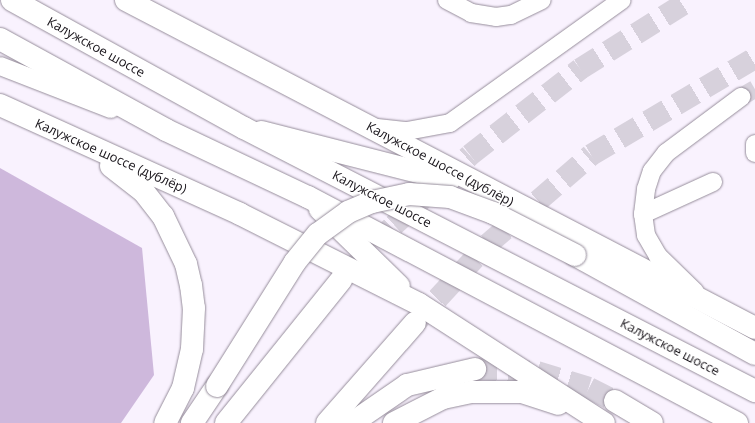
<!DOCTYPE html>
<meta charset="utf-8">
<style>
body{margin:0}
#map{position:relative;width:755px;height:423px;overflow:hidden;background:#f9f2fe;font-family:"Open Sans",sans-serif}
div>[style]{position:absolute}
.forest>*{inset:0;background:#ceb8dc}
.minor-tunnel>*{height:18px;margin-top:-9px;transform-origin:0;background:repeating-linear-gradient(90deg,#d7d1dc 0 18px,transparent 0 27px)}
.major-tunnel>*{height:22px;margin-top:-11px;transform-origin:0;background:repeating-linear-gradient(90deg,#d7d1dc 0 22px,transparent 0 33px)}
.roads{filter:drop-shadow(0 0 1px #968d9b) drop-shadow(0 0 1px #968d9b)}
.minor>*{height:18px;margin:-9px;padding:0 9px;transform-origin:9px;border-radius:9px;background:#fff}
.major>*{height:22px;margin:-11px;padding:0 11px;transform-origin:11px;border-radius:11px;background:#fff}
.highway>*{height:22px;margin:-11px;padding:0 11px;transform-origin:11px;border-radius:11px;background:#fff}
.bridges{filter:drop-shadow(0 0 1px #968d9b) drop-shadow(0 0 1px #968d9b)}
.major-bridge>*{height:22px;margin:-11px;padding:0 11px;transform-origin:11px;border-radius:11px;background:#fff}
span{translate:-50% -50%;white-space:nowrap;text-align:center;line-height:1.15;-webkit-text-stroke:3px #fff;paint-order:stroke}
.street-label{font-size:13px;color:#171319}
</style>
<div id="map">
<div class="forest">
<div style="clip-path:polygon(0 168px,142px 248px,154px 375px,121px 423px,0 423px)"></div>
</div>
<div class="minor-tunnel">
<div style="left:741px;top:97px;width:16px;rotate:-30deg"></div>
</div>
<div class="major-tunnel">
<div style="left:354px;top:267px;width:58px;rotate:-46.4deg"></div>
<div style="left:394px;top:225px;width:103px;rotate:-42.6deg"></div>
<div style="left:470px;top:155px;width:140px;rotate:-38deg"></div>
<div style="left:580px;top:69px;width:130px;rotate:-32.1deg"></div>
<div style="left:415px;top:323px;width:108px;rotate:-47.3deg"></div>
<div style="left:488px;top:244px;width:136px;rotate:-40.8deg"></div>
<div style="left:591px;top:155px;width:191px;rotate:-30.6deg"></div>
<div style="left:475px;top:369px;width:62px;rotate:2.8deg"></div>
<div style="left:537px;top:372px;width:54px;rotate:17.1deg"></div>
<div style="left:589px;top:388px;width:29px;rotate:27deg"></div>
</div>
<div class="roads">
<div class="minor">
<div style="left:447px;top:0;width:27px;rotate:28deg"></div>
<div style="left:471px;top:13px;width:25px;rotate:9deg"></div>
<div style="left:496px;top:17px;width:15px;rotate:-8deg"></div>
<div style="left:511px;top:15px;width:34px;rotate:-26deg"></div>
<div style="left:0;top:66px;width:119px;rotate:21.2deg"></div>
<div style="left:377px;top:128px;width:30px;rotate:6deg"></div>
<div style="left:407px;top:131px;width:44px;rotate:-10.5deg"></div>
<div style="left:450px;top:123px;width:211px;rotate:-35.6deg"></div>
<div style="left:755px;top:144px;width:9px;rotate:90deg"></div>
<div style="left:643px;top:214px;width:77px;rotate:-24.6deg"></div>
<div style="left:695px;top:292px;width:52px;rotate:-135.8deg"></div>
<div style="left:658px;top:256px;width:24px;rotate:-120deg"></div>
<div style="left:646px;top:235px;width:21px;rotate:-98deg"></div>
<div style="left:643px;top:214px;width:25px;rotate:-83deg"></div>
<div style="left:646px;top:189px;width:19px;rotate:-72deg"></div>
<div style="left:652px;top:171px;width:23px;rotate:-52deg"></div>
<div style="left:666px;top:153px;width:94px;rotate:-36.7deg"></div>
</div>
<div class="major">
<div style="left:126px;top:0;width:709px;rotate:27.54deg"></div>
<div style="left:0;top:105px;width:264px;rotate:24.4deg"></div>
<div style="left:240px;top:214px;width:200px;rotate:26.7deg"></div>
<div style="left:419px;top:304px;width:220px;rotate:32.8deg"></div>
<div style="left:261px;top:132px;width:194px;rotate:14.3deg"></div>
<div style="left:111px;top:166px;width:42px;rotate:38.2deg"></div>
<div style="left:144px;top:192px;width:31px;rotate:52deg"></div>
<div style="left:163px;top:216px;width:53px;rotate:64.4deg"></div>
<div style="left:186px;top:264px;width:22px;rotate:77deg"></div>
<div style="left:191px;top:285px;width:23px;rotate:83deg"></div>
<div style="left:194px;top:308px;width:41px;rotate:92.8deg"></div>
<div style="left:192px;top:349px;width:40px;rotate:103deg"></div>
<div style="left:183px;top:388px;width:39px;rotate:117deg"></div>
<div style="left:320px;top:209px;width:110px;rotate:44.3deg"></div>
<div style="left:575px;top:255px;width:205px;rotate:28.8deg"></div>
<div style="left:615px;top:401px;width:43px;rotate:30.7deg"></div>
<div style="left:192px;top:423px;width:45px;rotate:-56deg"></div>
<div style="left:226px;top:423px;width:184px;rotate:-51.2deg"></div>
<div style="left:327px;top:423px;width:133px;rotate:-48.7deg"></div>
<div style="left:352px;top:423px;width:67px;rotate:-34.6deg"></div>
<div style="left:407px;top:385px;width:70px;rotate:-13.2deg"></div>
<div style="left:394px;top:423px;width:55px;rotate:-27deg"></div>
<div style="left:443px;top:398px;width:30px;rotate:-12deg"></div>
<div style="left:472px;top:392px;width:50px"></div>
<div style="left:522px;top:392px;width:38px;rotate:18deg"></div>
</div>
<div class="highway">
<div style="left:12px;top:0;width:265px;rotate:28.9deg"></div>
<div style="left:244px;top:128px;width:575px;rotate:27.23deg"></div>
<div style="left:0;top:39px;width:189px;rotate:28.7deg"></div>
<div style="left:166px;top:130px;width:157px;rotate:25.3deg"></div>
<div style="left:308px;top:197px;width:485px;rotate:27.8deg"></div>
</div>
</div>
<div class="bridges">
<div class="major-bridge">
<div style="left:217px;top:386px;width:146px;rotate:-57.8deg"></div>
<div style="left:295px;top:262px;width:36px;rotate:-51deg"></div>
<div style="left:318px;top:234px;width:37px;rotate:-36deg"></div>
<div style="left:348px;top:212px;width:26px;rotate:-23deg"></div>
<div style="left:372px;top:202px;width:38px;rotate:-12deg"></div>
<div style="left:409px;top:194px;width:41px;rotate:4.2deg"></div>
<div style="left:450px;top:197px;width:46px;rotate:20.4deg"></div>
<div style="left:493px;top:213px;width:92px;rotate:27.1deg"></div>
</div>
</div>
<div class="street-label">
<span style="left:96px;top:47px;rotate:29deg">Калужское шоссе</span>
<span style="left:111px;top:156px;rotate:24deg">Калужское шоссе (дублёр)</span>
<span style="left:440px;top:164px;rotate:28deg">Калужское шоссе (дублёр)</span>
<span style="left:382px;top:199px;rotate:27deg">Калужское шоссе</span>
<span style="left:670px;top:347px;rotate:27deg">Калужское шоссе</span>
</div>
</div>
